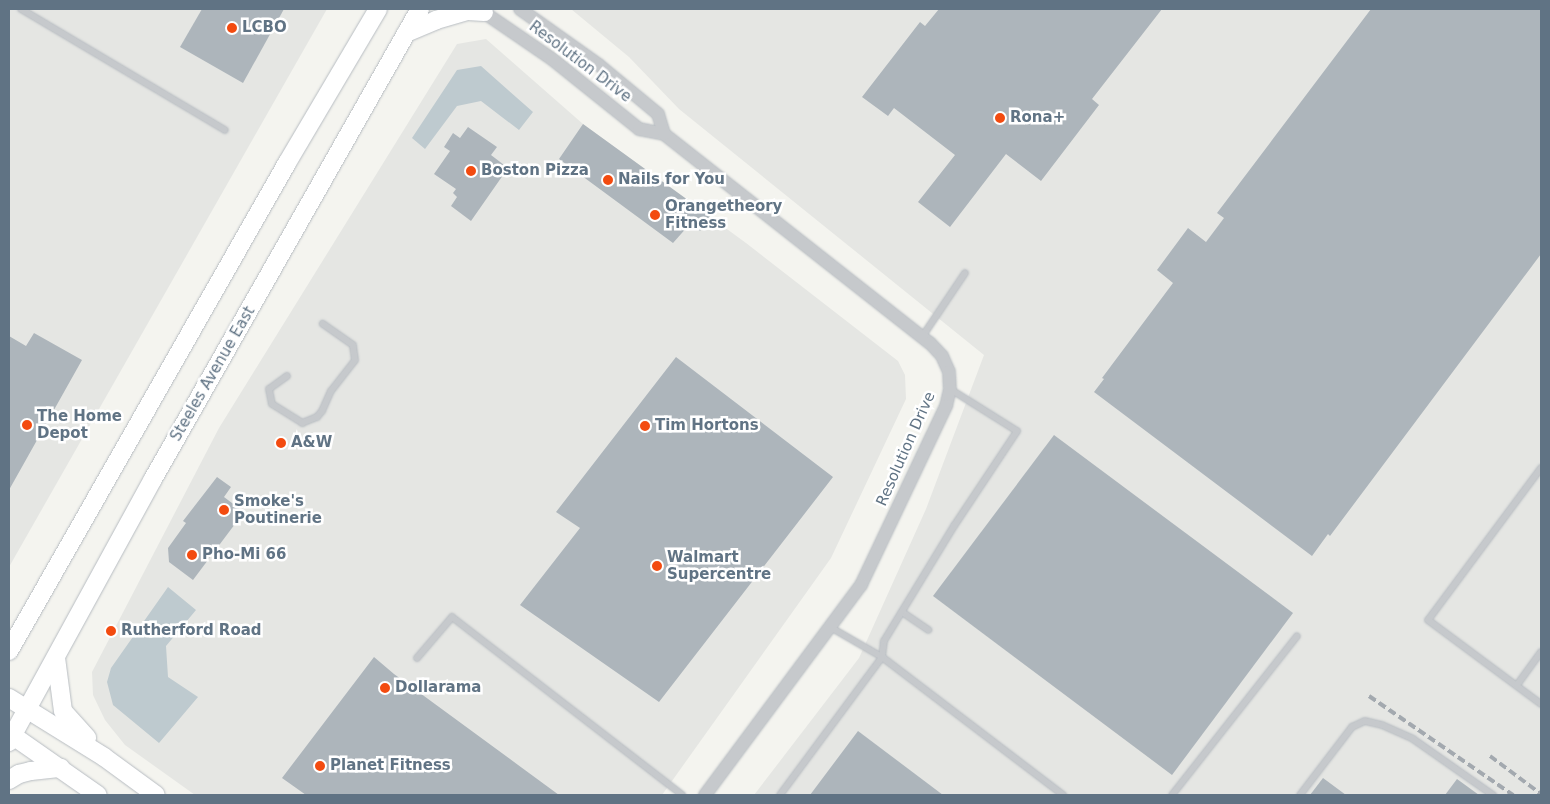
<!DOCTYPE html>
<style>
body{margin:0}
#map{position:relative;width:1550px;height:804px;overflow:hidden;background:#f4f4ef;font-family:"DejaVu Sans",sans-serif}
div>[style]{position:absolute}
.built>*{inset:0;background:#e5e6e3}
.water>*{inset:0;background:#becacf}
.building>*{inset:0;background:#adb5bb}
.roads{filter:drop-shadow(0 0 1px #b7bcc1) drop-shadow(0 0 1px #b7bcc1)}
.lane>*{height:6px;margin:-3px;padding:0 3px;transform-origin:3px;border-radius:3px;background:#c6c9cc}
.street>*{height:12px;margin:-6px;padding:0 6px;transform-origin:6px;border-radius:6px;background:#c6c9cc}
.secondary>*{height:18px;margin:-9px;padding:0 9px;transform-origin:9px;border-radius:9px;background:#fff}
.rail>*{height:4px;margin-top:-2px;transform-origin:0;background:repeating-linear-gradient(90deg,#a3a9af 0 8px,transparent 0 12px)}
.dots>*{width:14px;height:14px;translate:-50% -50%;box-sizing:border-box;border:2px solid #fff;border-radius:50%}
span{translate:-50% -50%;white-space:nowrap;text-align:center;line-height:1.15;-webkit-text-stroke:5px #fff;paint-order:stroke}
.poi-label{font-size:15px;color:#607384;font-weight:700}
.left{translate:0 -50%;text-align:left}
.street-label{font-size:15px;color:#607384}
.frame{position:absolute;inset:0;border:10px solid #607384;pointer-events:none}
</style>
<div id="map">
<div class="built">
<div style="clip-path:polygon(9px 9px,327px 9px,9px 567px)"></div>
<div style="clip-path:polygon(571px 9px,1541px 9px,1541px 795px,754px 795px,859px 658px,926px 509px,984px 355px,679px 109px,629px 57px)"></div>
<div style="clip-path:polygon(486px 39px,583px 124px,746px 243px,898px 361px,905px 375px,906px 399px,831px 558px,662px 795px,195px 795px,125px 745px,105px 720px,93px 695px,92px 672px,219px 428px,457px 44px)"></div>
</div>
<div class="water">
<div style="clip-path:polygon(481px 66px,533px 112px,519px 130px,481px 101px,457px 106px,425px 149px,412px 138px,457px 70px)"></div>
<div style="clip-path:polygon(168px 587px,196px 610px,166px 646px,168px 677px,198px 697px,159px 743px,113px 705px,107px 682px,111px 668px)"></div>
</div>
<div class="building">
<div style="clip-path:polygon(202px 9px,284px 9px,243px 83px,180px 47px)"></div>
<div style="clip-path:polygon(939px 9px,1162px 9px,1092px 99px,1099px 105px,1041px 181px,1006px 154px,950px 227px,918px 202px,955px 155px,894px 108px,888px 116px,862px 97px,920px 22px,925px 26px)"></div>
<div style="clip-path:polygon(1371px 9px,1541px 9px,1541px 254px,1330px 536px,1328px 534px,1312px 556px,1094px 392px,1104px 379px,1102px 378px,1173px 283px,1157px 270px,1188px 228px,1206px 242px,1224px 218px,1217px 213px)"></div>
<div style="clip-path:polygon(583px 124px,710px 216px,700px 231px,689px 225px,673px 243px,559px 159px)"></div>
<div style="clip-path:polygon(468px 127px,497px 147px,491px 155px,508px 168px,471px 221px,451px 206px,457px 197px,453px 193px,456px 189px,434px 174px,450px 151px,444px 147px,453px 133px,460px 138px)"></div>
<div style="clip-path:polygon(34px 333px,82px 360px,9px 490px,9px 336px,26px 346px)"></div>
<div style="clip-path:polygon(676px 357px,833px 477px,659px 702px,520px 605px,580px 528px,556px 512px)"></div>
<div style="clip-path:polygon(1054px 435px,1293px 613px,1172px 775px,933px 596px)"></div>
<div style="clip-path:polygon(217px 477px,231px 487px,224px 497px,244px 512px,193px 580px,169px 562px,168px 548px,186px 523px,183px 521px)"></div>
<div style="clip-path:polygon(374px 657px,394px 674px,559px 795px,306px 795px,282px 778px)"></div>
<div style="clip-path:polygon(858px 731px,943px 795px,810px 795px)"></div>
<div style="clip-path:polygon(1323px 778px,1346px 795px,1310px 795px)"></div>
<div style="clip-path:polygon(1457px 779px,1479px 795px,1445px 795px)"></div>
</div>
<div class="roads">
<div class="lane">
<div style="left:21px;top:9px;width:237px;rotate:30.7deg"></div>
<div style="left:922px;top:337px;width:77px;rotate:-56.1deg"></div>
<div style="left:287px;top:376px;width:22px;rotate:144deg"></div>
<div style="left:269px;top:389px;width:15px;rotate:79deg"></div>
<div style="left:272px;top:404px;width:36px;rotate:32deg"></div>
<div style="left:302px;top:423px;width:16px;rotate:-22deg"></div>
<div style="left:317px;top:417px;width:8px;rotate:-50deg"></div>
<div style="left:322px;top:411px;width:22px;rotate:-66deg"></div>
<div style="left:331px;top:391px;width:39px;rotate:-52deg"></div>
<div style="left:355px;top:360px;width:15px;rotate:-98deg"></div>
<div style="left:353px;top:345px;width:37px;rotate:-145deg"></div>
<div style="left:1541px;top:468px;width:189px;rotate:126.6deg"></div>
<div style="left:1428px;top:620px;width:141px;rotate:36.6deg"></div>
<div style="left:902px;top:612px;width:32px;rotate:34deg"></div>
<div style="left:830px;top:627px;width:60px;rotate:30deg"></div>
<div style="left:882px;top:657px;width:228px;rotate:37.3deg"></div>
<div style="left:417px;top:658px;width:54px;rotate:-49.5deg"></div>
<div style="left:452px;top:617px;width:291px;rotate:37.7deg"></div>
<div style="left:1517px;top:685px;width:41px;rotate:-54deg"></div>
<div style="left:780px;top:795px;width:172px;rotate:-53.5deg"></div>
<div style="left:882px;top:657px;width:16px;rotate:-83deg"></div>
<div style="left:884px;top:641px;width:135px;rotate:-58.7deg"></div>
<div style="left:954px;top:526px;width:114px;rotate:-56.4deg"></div>
<div style="left:1017px;top:431px;width:79px;rotate:-147.9deg"></div>
<div style="left:1172px;top:795px;width:202px;rotate:-51.8deg"></div>
<div style="left:1300px;top:795px;width:86px;rotate:-52.6deg"></div>
<div style="left:1352px;top:727px;width:14px;rotate:-25deg"></div>
<div style="left:1365px;top:721px;width:17px;rotate:13deg"></div>
<div style="left:1382px;top:725px;width:34px;rotate:24deg"></div>
<div style="left:1413px;top:739px;width:98px;rotate:35deg"></div>
</div>
<div class="street">
<div style="left:479px;top:9px;width:88px;rotate:34.4deg"></div>
<div style="left:552px;top:59px;width:112px;rotate:38.8deg"></div>
<div style="left:639px;top:129px;width:25px;rotate:11deg"></div>
<div style="left:664px;top:134px;width:338px;rotate:38.2deg"></div>
<div style="left:930px;top:343px;width:18px;rotate:47deg"></div>
<div style="left:942px;top:356px;width:17px;rotate:66deg"></div>
<div style="left:949px;top:372px;width:17px;rotate:87deg"></div>
<div style="left:950px;top:389px;width:17px;rotate:103deg"></div>
<div style="left:946px;top:406px;width:198px;rotate:115.4deg"></div>
<div style="left:861px;top:585px;width:262px;rotate:126.6deg"></div>
<div style="left:520px;top:9px;width:97px;rotate:35.3deg"></div>
<div style="left:599px;top:65px;width:77px;rotate:39.7deg"></div>
<div style="left:658px;top:114px;width:21px;rotate:73deg"></div>
</div>
<div class="secondary">
<div style="left:406px;top:33px;width:33px;rotate:-23deg"></div>
<div style="left:436px;top:20px;width:33px;rotate:-16deg"></div>
<div style="left:468px;top:11px;width:16px;rotate:4deg"></div>
<div style="left:9px;top:651px;width:562px;rotate:-60.33deg"></div>
<div style="left:287px;top:163px;width:179px;rotate:-59.4deg"></div>
<div style="left:56px;top:658px;width:53px;rotate:82.5deg"></div>
<div style="left:63px;top:711px;width:36px;rotate:48deg"></div>
<div style="left:9px;top:698px;width:112px;rotate:31.8deg"></div>
<div style="left:104px;top:757px;width:64px;rotate:36.2deg"></div>
<div style="left:9px;top:733px;width:108px;rotate:34.9deg"></div>
<div style="left:9px;top:742px;width:300px;rotate:-61.3deg"></div>
<div style="left:153px;top:479px;width:541px;rotate:-60.4deg"></div>
<div style="left:9px;top:780px;width:12px;rotate:-31deg"></div>
<div style="left:19px;top:774px;width:12px;rotate:-14deg"></div>
<div style="left:31px;top:771px;width:30px;rotate:-6deg"></div>
</div>
</div>
<div class="rail">
<div style="left:1369px;top:696px;width:175px;rotate:34.5deg"></div>
<div style="left:1490px;top:756px;width:64px;rotate:36.7deg"></div>
</div>
<div class="dots">
<div style="left:232px;top:28px;background:#f34b10"></div>
<div style="left:1000px;top:118px;background:#f34b10"></div>
<div style="left:471px;top:171px;background:#f34b10"></div>
<div style="left:608px;top:180px;background:#f34b10"></div>
<div style="left:655px;top:215px;background:#f34b10"></div>
<div style="left:27px;top:425px;background:#f34b10"></div>
<div style="left:645px;top:426px;background:#f34b10"></div>
<div style="left:281px;top:443px;background:#f34b10"></div>
<div style="left:224px;top:510px;background:#f34b10"></div>
<div style="left:192px;top:555px;background:#f34b10"></div>
<div style="left:657px;top:566px;background:#f34b10"></div>
<div style="left:111px;top:631px;background:#f34b10"></div>
<div style="left:385px;top:688px;background:#f34b10"></div>
<div style="left:320px;top:766px;background:#f34b10"></div>
</div>
<div class="poi-label">
<span class="left" style="left:242px;top:28px">LCBO</span>
<span class="left" style="left:1010px;top:118px">Rona+</span>
<span class="left" style="left:481px;top:171px">Boston Pizza</span>
<span class="left" style="left:618px;top:180px">Nails for You</span>
<span class="left" style="left:665px;top:215px">Orangetheory<br>Fitness</span>
<span class="left" style="left:37px;top:425px">The Home<br>Depot</span>
<span class="left" style="left:655px;top:426px">Tim Hortons</span>
<span class="left" style="left:291px;top:443px">A&amp;W</span>
<span class="left" style="left:234px;top:510px">Smoke's<br>Poutinerie</span>
<span class="left" style="left:202px;top:555px">Pho-Mi 66</span>
<span class="left" style="left:667px;top:566px">Walmart<br>Supercentre</span>
<span class="left" style="left:121px;top:631px">Rutherford Road</span>
<span class="left" style="left:395px;top:688px">Dollarama</span>
<span class="left" style="left:330px;top:766px">Planet Fitness</span>
</div>
<div class="street-label">
<span style="left:580px;top:62px;rotate:37deg">Resolution Drive</span>
<span style="left:213px;top:374px;rotate:-60deg">Steeles Avenue East</span>
<span style="left:906px;top:449px;rotate:-66deg">Resolution Drive</span>
</div>
<div class="frame"></div>
</div>
